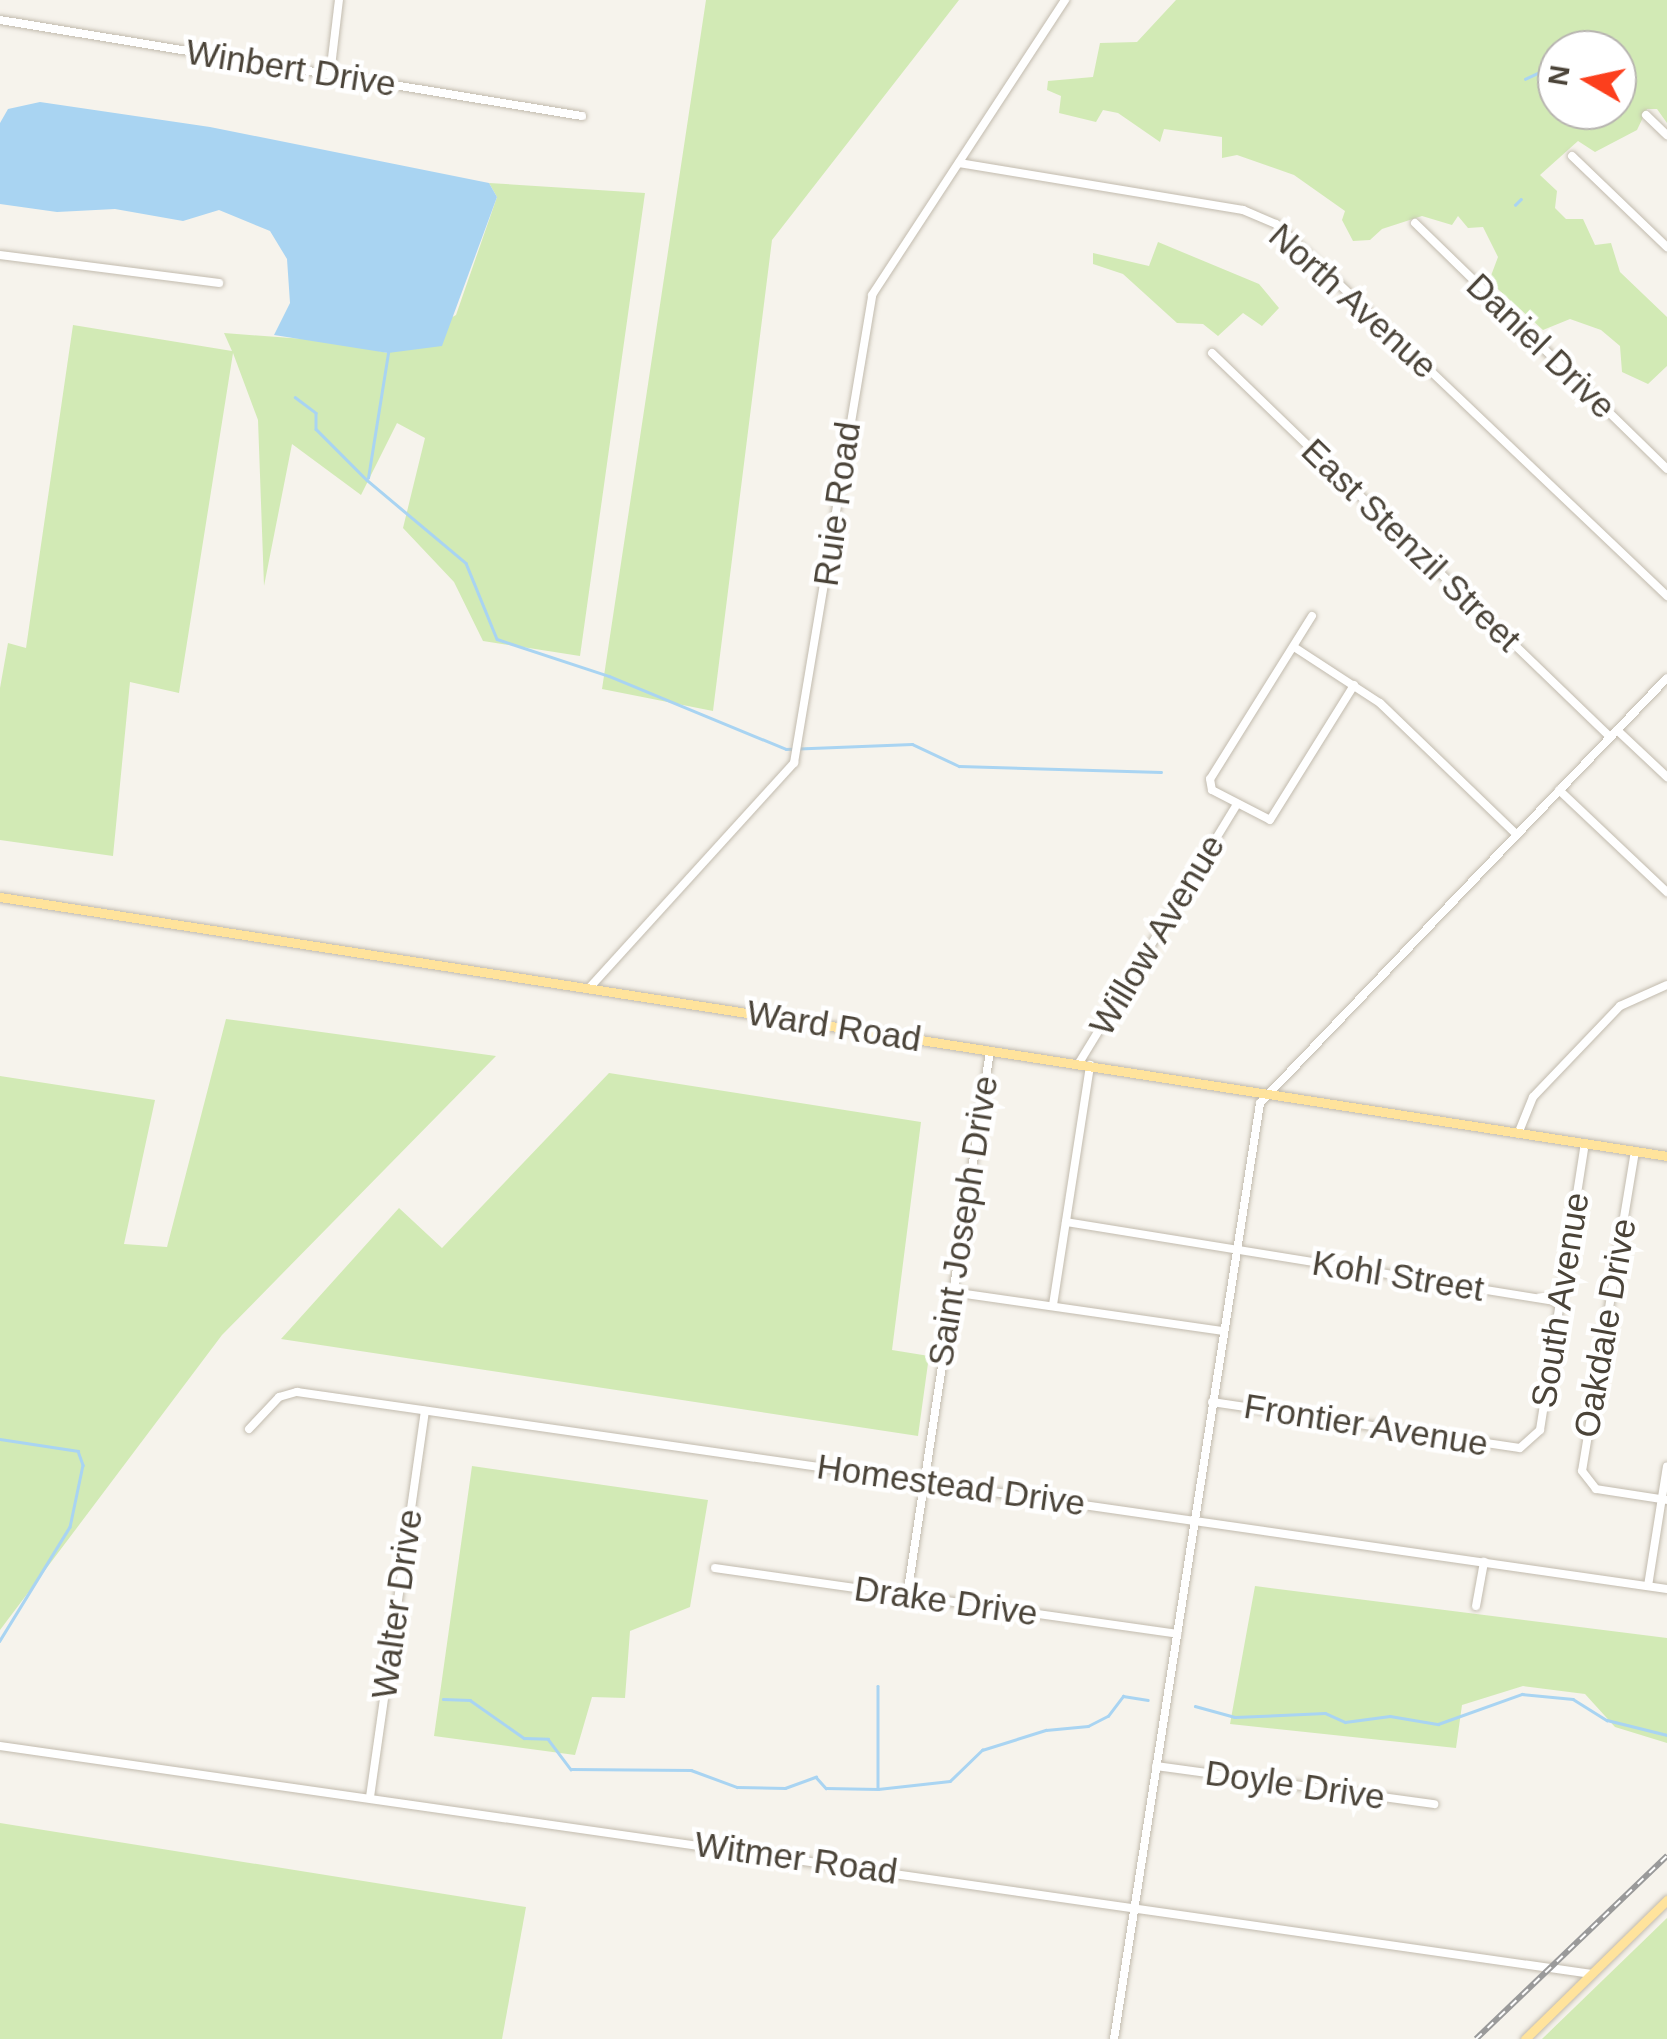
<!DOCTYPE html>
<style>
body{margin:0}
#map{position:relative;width:1667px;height:2039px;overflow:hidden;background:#f6f3ec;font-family:Helvetica,sans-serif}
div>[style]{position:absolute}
.green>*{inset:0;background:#d2eab5}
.water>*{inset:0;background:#a9d4f2}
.stream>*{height:2.5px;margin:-1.25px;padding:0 1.25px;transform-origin:1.25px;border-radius:1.25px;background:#a9d4f2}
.roads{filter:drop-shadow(0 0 2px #c2bbae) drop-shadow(0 0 2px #c2bbae)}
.minor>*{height:8px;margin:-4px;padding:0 4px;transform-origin:4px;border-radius:4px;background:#fff}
.major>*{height:9px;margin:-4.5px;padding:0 4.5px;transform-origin:4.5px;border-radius:4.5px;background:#ffe39c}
.rail>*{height:6px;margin-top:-3px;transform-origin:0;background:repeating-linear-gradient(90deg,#fff 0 8px,#9a9a9a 0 16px);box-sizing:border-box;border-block:2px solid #9a9a9a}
span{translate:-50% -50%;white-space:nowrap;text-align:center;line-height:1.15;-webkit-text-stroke:9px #fff;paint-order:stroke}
.street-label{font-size:35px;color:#4b4439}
.north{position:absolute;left:1537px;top:30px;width:100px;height:100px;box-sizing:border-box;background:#fff;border:2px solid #b7b4b0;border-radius:50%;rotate:279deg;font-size:28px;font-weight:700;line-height:40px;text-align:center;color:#4b4439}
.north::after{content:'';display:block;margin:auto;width:35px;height:45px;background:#fc3f1d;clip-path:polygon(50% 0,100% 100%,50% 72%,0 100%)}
</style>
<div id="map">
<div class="green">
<div style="clip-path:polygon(706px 0,959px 0,772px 240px,713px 711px,602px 689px)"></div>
<div style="clip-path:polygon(evenodd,1176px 0,1667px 0,1667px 123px,1657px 109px,1647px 109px,1637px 130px,1595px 152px,1578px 141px,1540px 175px,1557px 191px,1555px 208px,1566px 219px,1583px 219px,1595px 245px,1611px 243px,1620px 272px,1667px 317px,1667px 366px,1648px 384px,1622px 372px,1620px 346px,1601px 330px,1570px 319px,1543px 330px,1489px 281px,1498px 257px,1483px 227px,1468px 228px,1458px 216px,1452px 225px,1422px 216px,1382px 229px,1370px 240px,1353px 241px,1342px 220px,1345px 211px,1294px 175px,1237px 155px,1222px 158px,1222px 137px,1164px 129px,1160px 142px,1118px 113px,1103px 110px,1096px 122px,1059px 113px,1061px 96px,1047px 90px,1048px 81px,1093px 77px,1100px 43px,1137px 42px,1176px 0,1557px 50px,1617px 50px,1617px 110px,1557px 110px,1557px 50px)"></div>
<div style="clip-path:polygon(489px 183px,645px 193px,580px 656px,483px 641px,454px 582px,403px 528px,425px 438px,397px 423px,361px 495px,292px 444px,264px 586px,258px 420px,233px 353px,179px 693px,130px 682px,113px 856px,0 840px,0 688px,8px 643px,26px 648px,73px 325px,232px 351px,224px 333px,331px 341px,388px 353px,456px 315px,497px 197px)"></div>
<div style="clip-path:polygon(1158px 242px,1259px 284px,1279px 308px,1262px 326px,1243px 313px,1218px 336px,1203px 324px,1177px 323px,1123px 274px,1093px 264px,1093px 253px,1149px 266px)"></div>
<div style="clip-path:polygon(226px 1019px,496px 1056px,222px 1335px,0 1630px,0 1076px,155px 1100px,124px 1244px,167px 1247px)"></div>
<div style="clip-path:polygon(609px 1073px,921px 1122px,892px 1350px,929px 1356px,918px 1436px,281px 1339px,399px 1208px,442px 1248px)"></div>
<div style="clip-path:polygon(472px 1466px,708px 1500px,690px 1607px,630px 1631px,625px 1698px,592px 1697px,575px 1755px,434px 1736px)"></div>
<div style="clip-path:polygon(1255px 1586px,1667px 1638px,1667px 1743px,1615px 1727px,1585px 1694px,1523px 1686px,1462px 1705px,1456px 1748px,1230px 1724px)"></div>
<div style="clip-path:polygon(0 1823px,526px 1907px,502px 2039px,0 2039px)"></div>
<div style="clip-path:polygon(1667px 1918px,1667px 2039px,1542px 2039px)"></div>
</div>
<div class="water">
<div style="clip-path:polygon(40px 102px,210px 127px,489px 183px,497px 197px,442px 346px,388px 353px,274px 335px,290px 303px,287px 259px,270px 231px,219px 210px,183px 221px,115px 209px,57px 212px,0 204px,0 123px,8px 109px)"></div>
</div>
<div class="stream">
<div style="left:1574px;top:50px;width:16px;rotate:-38deg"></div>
<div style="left:1525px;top:79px;width:35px;rotate:-25deg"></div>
<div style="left:1515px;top:205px;width:8px;rotate:-45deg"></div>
<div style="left:295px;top:397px;width:26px;rotate:37deg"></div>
<div style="left:316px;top:413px;width:16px;rotate:90deg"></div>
<div style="left:316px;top:429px;width:72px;rotate:45deg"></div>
<div style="left:367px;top:480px;width:129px;rotate:40deg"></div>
<div style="left:466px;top:563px;width:82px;rotate:67.8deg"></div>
<div style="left:497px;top:639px;width:118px;rotate:18.3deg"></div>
<div style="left:609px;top:676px;width:191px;rotate:22.4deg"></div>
<div style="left:786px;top:749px;width:126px;rotate:-2.3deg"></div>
<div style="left:912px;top:744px;width:52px;rotate:25.1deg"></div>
<div style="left:959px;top:766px;width:202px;rotate:1.7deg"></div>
<div style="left:368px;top:478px;width:127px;rotate:-80.9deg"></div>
<div style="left:0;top:1439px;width:79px;rotate:8.7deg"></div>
<div style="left:78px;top:1451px;width:15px;rotate:70deg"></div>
<div style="left:83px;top:1465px;width:63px;rotate:101.8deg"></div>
<div style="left:70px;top:1527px;width:134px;rotate:121.6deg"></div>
<div style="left:878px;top:1686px;width:103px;rotate:90deg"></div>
<div style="left:443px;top:1699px;width:27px;rotate:2deg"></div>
<div style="left:470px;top:1700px;width:66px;rotate:35.1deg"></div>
<div style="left:524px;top:1738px;width:24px;rotate:2deg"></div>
<div style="left:548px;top:1739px;width:38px;rotate:53deg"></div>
<div style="left:571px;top:1769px;width:120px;rotate:0.5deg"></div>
<div style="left:691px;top:1770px;width:49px;rotate:20.3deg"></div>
<div style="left:737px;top:1787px;width:48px;rotate:1.2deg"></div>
<div style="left:785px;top:1788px;width:33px;rotate:-20deg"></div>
<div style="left:816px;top:1777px;width:15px;rotate:48deg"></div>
<div style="left:826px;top:1788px;width:52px;rotate:1.1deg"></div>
<div style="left:878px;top:1789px;width:72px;rotate:-6.3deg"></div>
<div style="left:950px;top:1781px;width:45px;rotate:-44.1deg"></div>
<div style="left:982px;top:1750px;width:67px;rotate:-17.4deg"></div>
<div style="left:1046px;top:1730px;width:42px;rotate:-5.4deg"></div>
<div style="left:1088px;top:1726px;width:22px;rotate:-27deg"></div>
<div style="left:1108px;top:1716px;width:25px;rotate:-53deg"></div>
<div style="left:1123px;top:1696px;width:25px;rotate:9deg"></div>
<div style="left:1195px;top:1706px;width:41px;rotate:15.4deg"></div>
<div style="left:1235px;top:1717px;width:90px;rotate:-2.5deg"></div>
<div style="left:1325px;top:1713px;width:22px;rotate:24deg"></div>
<div style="left:1345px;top:1722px;width:45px;rotate:-7.6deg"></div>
<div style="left:1390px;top:1716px;width:49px;rotate:9.5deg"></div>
<div style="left:1438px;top:1724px;width:89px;rotate:-19.7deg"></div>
<div style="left:1522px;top:1694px;width:51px;rotate:5.6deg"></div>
<div style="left:1573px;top:1699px;width:40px;rotate:32deg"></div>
<div style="left:1607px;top:1720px;width:62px;rotate:14deg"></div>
</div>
<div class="roads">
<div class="minor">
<div style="left:0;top:20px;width:590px;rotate:9.37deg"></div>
<div style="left:330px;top:75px;width:76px;rotate:-83.2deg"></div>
<div style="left:1646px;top:115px;width:29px;rotate:44deg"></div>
<div style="left:1572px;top:156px;width:132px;rotate:43.8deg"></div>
<div style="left:959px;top:163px;width:288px;rotate:9.4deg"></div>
<div style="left:1243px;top:210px;width:36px;rotate:23deg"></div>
<div style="left:1276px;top:224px;width:540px;rotate:43.57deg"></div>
<div style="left:1415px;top:223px;width:352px;rotate:44.3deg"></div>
<div style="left:0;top:255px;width:221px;rotate:7.3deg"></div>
<div style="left:1212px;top:353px;width:553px;rotate:43.97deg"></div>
<div style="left:1312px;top:616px;width:192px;rotate:122deg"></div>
<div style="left:1210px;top:779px;width:11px;rotate:80deg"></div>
<div style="left:1212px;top:790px;width:65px;rotate:27.3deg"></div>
<div style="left:1270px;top:820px;width:159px;rotate:-58.1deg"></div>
<div style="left:1294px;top:647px;width:103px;rotate:33.1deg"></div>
<div style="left:1380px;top:703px;width:189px;rotate:43.9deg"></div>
<div style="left:1617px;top:730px;width:69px;rotate:43.2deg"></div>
<div style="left:1559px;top:790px;width:149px;rotate:43.4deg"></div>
<div style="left:591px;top:986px;width:302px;rotate:-47.7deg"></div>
<div style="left:794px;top:763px;width:474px;rotate:-80.5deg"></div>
<div style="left:872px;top:295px;width:353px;rotate:-56.8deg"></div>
<div style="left:1079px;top:1063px;width:300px;rotate:-58.6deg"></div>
<div style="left:1518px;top:1134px;width:40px;rotate:-68deg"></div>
<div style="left:1533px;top:1097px;width:126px;rotate:-46.3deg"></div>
<div style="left:1620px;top:1006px;width:51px;rotate:-24.1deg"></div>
<div style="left:1635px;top:1151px;width:324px;rotate:99.4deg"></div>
<div style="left:1582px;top:1471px;width:23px;rotate:52deg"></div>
<div style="left:1596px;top:1489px;width:72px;rotate:8.8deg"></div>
<div style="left:1066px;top:1222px;width:499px;rotate:9.2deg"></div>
<div style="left:952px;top:1292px;width:274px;rotate:8.2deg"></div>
<div style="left:1053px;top:1305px;width:243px;rotate:-81.2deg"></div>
<div style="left:1212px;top:1402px;width:311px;rotate:8.5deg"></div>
<div style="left:1520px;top:1448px;width:27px;rotate:-42deg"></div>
<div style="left:1540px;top:1430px;width:290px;rotate:-81.1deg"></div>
<div style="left:249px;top:1429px;width:44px;rotate:-46.8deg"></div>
<div style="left:279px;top:1397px;width:19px;rotate:-16deg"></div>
<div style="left:297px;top:1392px;width:1384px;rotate:8.18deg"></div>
<div style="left:715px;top:1568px;width:467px;rotate:8.1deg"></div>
<div style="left:1648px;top:1586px;width:121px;rotate:-81deg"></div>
<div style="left:907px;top:1596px;width:551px;rotate:-81.34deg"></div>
<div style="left:1476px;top:1606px;width:45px;rotate:-79.7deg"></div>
<div style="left:0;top:1746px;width:1608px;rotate:8.15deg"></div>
<div style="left:1156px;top:1766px;width:281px;rotate:7.8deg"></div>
<div style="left:370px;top:1797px;width:390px;rotate:-81.9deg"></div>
<div style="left:1114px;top:2039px;width:947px;rotate:-81.13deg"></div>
<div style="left:1260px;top:1103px;width:588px;rotate:-46.24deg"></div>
</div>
<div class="major">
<div style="left:0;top:897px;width:1687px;rotate:8.83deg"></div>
<div style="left:1525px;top:2039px;width:199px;rotate:-44.4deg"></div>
</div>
</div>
<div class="rail">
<div style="left:1476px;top:2039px;width:265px;rotate:-43.8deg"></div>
</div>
<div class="street-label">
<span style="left:291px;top:68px;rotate:9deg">Winbert Drive</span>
<span style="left:1353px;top:301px;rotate:42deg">North Avenue</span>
<span style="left:1541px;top:346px;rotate:44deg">Daniel Drive</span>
<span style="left:837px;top:504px;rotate:-82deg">Ruie Road</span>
<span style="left:1411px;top:545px;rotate:44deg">East Stenzil Street</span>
<span style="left:1157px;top:935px;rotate:-59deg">Willow Avenue</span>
<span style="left:834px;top:1026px;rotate:9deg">Ward Road</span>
<span style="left:963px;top:1221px;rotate:-81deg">Saint Joseph Drive</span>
<span style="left:1398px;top:1276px;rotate:9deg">Kohl Street</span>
<span style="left:1560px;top:1300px;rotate:-81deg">South Avenue</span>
<span style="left:1605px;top:1328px;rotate:-80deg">Oakdale Drive</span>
<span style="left:1366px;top:1425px;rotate:9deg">Frontier Avenue</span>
<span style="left:951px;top:1485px;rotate:8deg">Homestead Drive</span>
<span style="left:946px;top:1601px;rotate:8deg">Drake Drive</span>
<span style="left:397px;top:1604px;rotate:-82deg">Walter Drive</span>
<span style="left:1295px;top:1785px;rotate:8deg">Doyle Drive</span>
<span style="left:796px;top:1858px;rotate:8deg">Witmer Road</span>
</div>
<div class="north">N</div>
</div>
